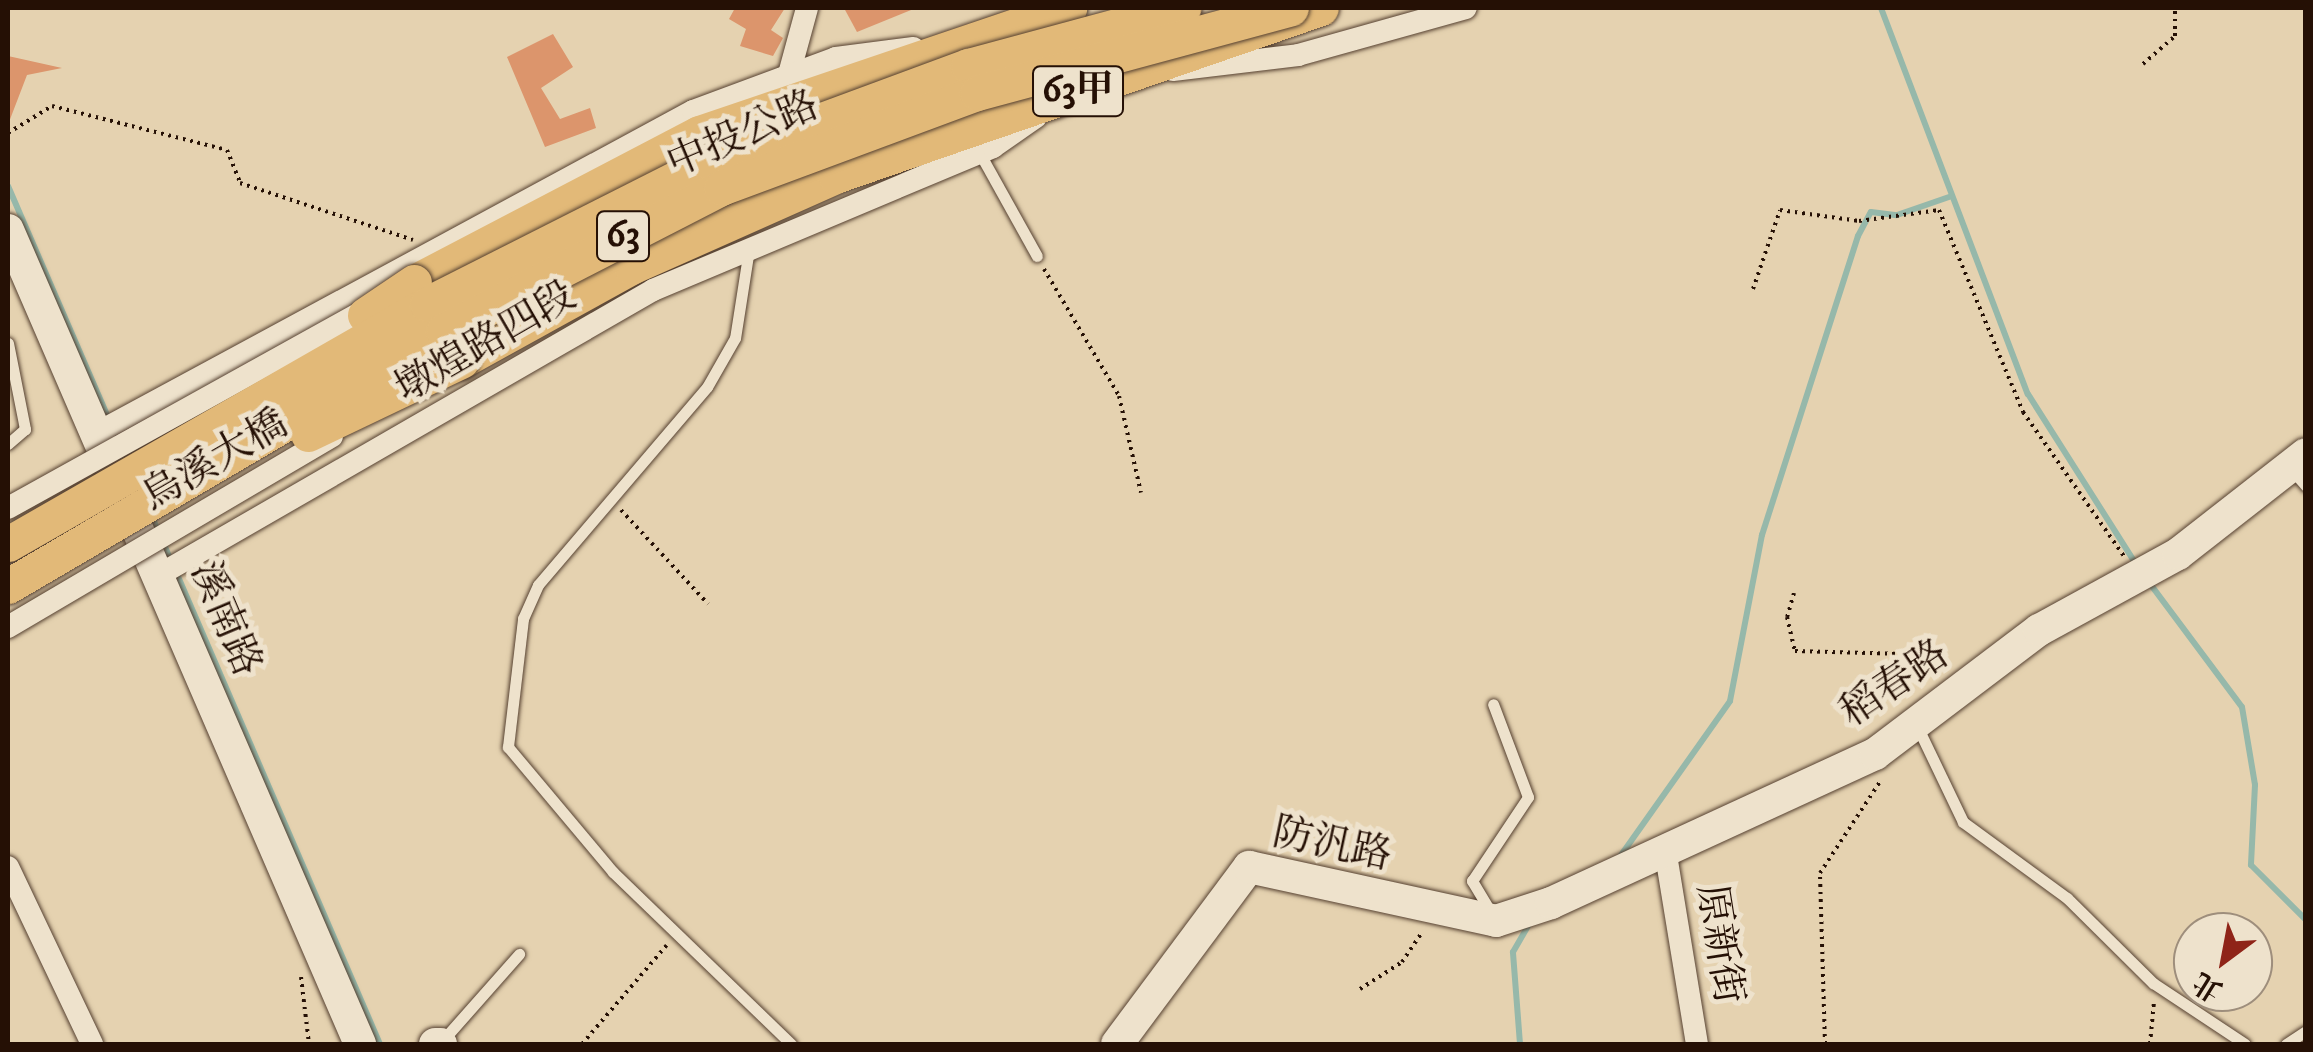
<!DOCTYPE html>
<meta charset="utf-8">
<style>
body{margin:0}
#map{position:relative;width:2313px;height:1052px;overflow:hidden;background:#e5d2b0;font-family:"IM FELL DW Pica","Noto Serif TC",serif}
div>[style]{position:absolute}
.stream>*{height:6px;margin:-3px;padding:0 3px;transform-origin:3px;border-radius:3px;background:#96b8aa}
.building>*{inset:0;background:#dc956c}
.path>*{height:4px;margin-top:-2px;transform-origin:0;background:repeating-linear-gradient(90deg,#251005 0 2.5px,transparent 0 7.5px)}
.roads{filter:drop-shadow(0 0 2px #554030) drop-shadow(0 0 2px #554030)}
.lane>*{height:11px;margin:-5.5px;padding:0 5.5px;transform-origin:5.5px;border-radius:5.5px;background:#eee2cc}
.street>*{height:22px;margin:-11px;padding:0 11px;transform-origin:11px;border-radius:11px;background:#eee2cc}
.secondary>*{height:32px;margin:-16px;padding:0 16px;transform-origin:16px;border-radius:16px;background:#eee2cc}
.primary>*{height:35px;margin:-17.5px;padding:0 17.5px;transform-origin:17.5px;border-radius:17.5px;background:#e2b978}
.bridges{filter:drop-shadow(0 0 2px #554030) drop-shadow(0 0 2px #554030)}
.street-bridge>*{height:22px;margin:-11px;padding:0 11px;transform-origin:11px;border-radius:11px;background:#eee2cc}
.primary-bridge>*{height:35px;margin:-17.5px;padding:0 17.5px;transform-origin:17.5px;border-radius:17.5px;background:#e2b978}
span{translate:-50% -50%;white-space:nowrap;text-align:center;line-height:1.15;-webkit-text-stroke:10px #eee2cc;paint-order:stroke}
.shield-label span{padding:2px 8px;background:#eee2cc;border:2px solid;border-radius:8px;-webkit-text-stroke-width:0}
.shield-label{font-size:38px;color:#251005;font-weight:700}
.street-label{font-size:40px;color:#251005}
.frame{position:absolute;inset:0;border:10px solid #251005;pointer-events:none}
.north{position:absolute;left:2173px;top:912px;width:100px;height:100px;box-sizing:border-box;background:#eee2cc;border:2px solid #9e8e7c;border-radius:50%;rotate:212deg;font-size:28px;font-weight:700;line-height:40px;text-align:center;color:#251005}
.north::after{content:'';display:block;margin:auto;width:35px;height:45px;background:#8f2418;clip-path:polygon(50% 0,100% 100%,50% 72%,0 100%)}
</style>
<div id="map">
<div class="stream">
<div style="left:1881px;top:8px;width:413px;rotate:69.2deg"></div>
<div style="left:2028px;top:394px;width:205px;rotate:57.6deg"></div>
<div style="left:8px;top:186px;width:254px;rotate:66.6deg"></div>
<div style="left:152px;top:517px;width:48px;rotate:66.6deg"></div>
<div style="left:176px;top:572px;width:514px;rotate:66.63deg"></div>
<div style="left:2148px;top:581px;width:157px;rotate:53.3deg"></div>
<div style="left:2242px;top:707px;width:79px;rotate:80.5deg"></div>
<div style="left:2255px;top:785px;width:80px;rotate:92.9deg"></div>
<div style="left:2251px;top:865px;width:78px;rotate:45deg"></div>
<div style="left:1619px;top:858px;width:192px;rotate:-54.7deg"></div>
<div style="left:1730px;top:701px;width:169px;rotate:-79.1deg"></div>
<div style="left:1762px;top:535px;width:314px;rotate:-72.2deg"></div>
<div style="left:1858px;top:236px;width:27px;rotate:-62deg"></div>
<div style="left:1871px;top:212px;width:26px;rotate:7deg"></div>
<div style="left:1897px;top:215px;width:55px;rotate:-19.1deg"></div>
<div style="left:1520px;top:1044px;width:92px;rotate:-94.4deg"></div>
<div style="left:1513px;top:952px;width:34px;rotate:-60deg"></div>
</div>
<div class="building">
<div style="clip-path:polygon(735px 8px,785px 8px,771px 30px,783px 38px,773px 56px,740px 46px,746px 29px,729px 19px)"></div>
<div style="clip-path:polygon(844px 8px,916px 8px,857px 32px)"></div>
<div style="clip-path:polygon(553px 34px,573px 67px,541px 88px,560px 119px,590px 108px,596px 128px,545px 147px,507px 57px)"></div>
<div style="clip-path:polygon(8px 56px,62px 68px,27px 75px,9px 122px)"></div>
</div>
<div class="path">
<div style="left:2143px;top:64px;width:43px;rotate:-41.2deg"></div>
<div style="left:2175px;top:36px;width:28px;rotate:-90deg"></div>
<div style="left:8px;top:133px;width:52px;rotate:-31.5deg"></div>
<div style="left:52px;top:106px;width:180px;rotate:14.1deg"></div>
<div style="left:227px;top:150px;width:35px;rotate:68deg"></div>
<div style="left:240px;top:183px;width:182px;rotate:18.2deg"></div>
<div style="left:1044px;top:269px;width:147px;rotate:59.4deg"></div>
<div style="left:1119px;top:396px;width:99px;rotate:77.2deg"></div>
<div style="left:1753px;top:289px;width:83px;rotate:-71.1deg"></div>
<div style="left:1780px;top:210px;width:80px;rotate:7.9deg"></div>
<div style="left:1859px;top:221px;width:81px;rotate:-7.8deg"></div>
<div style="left:1939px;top:210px;width:219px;rotate:67.4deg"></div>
<div style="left:2023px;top:412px;width:176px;rotate:55deg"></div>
<div style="left:621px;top:510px;width:128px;rotate:47.2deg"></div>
<div style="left:1794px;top:593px;width:25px;rotate:106deg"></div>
<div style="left:1787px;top:617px;width:35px;rotate:77deg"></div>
<div style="left:1795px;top:651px;width:110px;rotate:1.6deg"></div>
<div style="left:1905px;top:654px;width:43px;rotate:23deg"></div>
<div style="left:301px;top:977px;width:67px;rotate:83.2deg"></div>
<div style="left:1360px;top:989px;width:50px;rotate:-32.7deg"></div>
<div style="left:1402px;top:962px;width:37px;rotate:-56deg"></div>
<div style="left:582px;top:1044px;width:130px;rotate:-49.4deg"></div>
<div style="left:1825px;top:1044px;width:171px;rotate:-91.7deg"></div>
<div style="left:1820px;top:873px;width:111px;rotate:-56.7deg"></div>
<div style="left:2150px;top:1044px;width:42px;rotate:-84.6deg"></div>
</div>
<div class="roads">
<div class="lane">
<div style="left:979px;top:152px;width:119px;rotate:60.9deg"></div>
<div style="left:749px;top:249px;width:90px;rotate:98.9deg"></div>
<div style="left:735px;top:338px;width:56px;rotate:119.7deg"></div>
<div style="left:707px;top:387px;width:260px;rotate:130.5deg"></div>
<div style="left:538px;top:585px;width:37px;rotate:114deg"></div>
<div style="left:523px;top:619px;width:129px;rotate:96.7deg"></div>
<div style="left:508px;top:747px;width:163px;rotate:50deg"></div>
<div style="left:613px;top:872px;width:248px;rotate:44deg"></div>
<div style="left:8px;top:343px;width:88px;rotate:78.8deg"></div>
<div style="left:25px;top:429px;width:23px;rotate:139deg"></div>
<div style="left:2292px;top:470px;width:21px;rotate:49deg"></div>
<div style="left:1918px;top:728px;width:104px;rotate:64.4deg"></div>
<div style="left:1963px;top:822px;width:129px;rotate:36.2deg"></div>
<div style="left:2067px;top:898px;width:121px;rotate:44.7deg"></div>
<div style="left:2153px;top:983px;width:110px;rotate:33.5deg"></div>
<div style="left:1492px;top:914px;width:39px;rotate:-121deg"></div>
<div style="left:1472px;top:881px;width:101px;rotate:-56.3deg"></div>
<div style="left:1528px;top:797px;width:99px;rotate:-110.6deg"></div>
<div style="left:443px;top:1040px;width:115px;rotate:-48.5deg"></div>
<div style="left:2286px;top:1044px;width:24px;rotate:-33deg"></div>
</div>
<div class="street">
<div style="left:1173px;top:70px;width:126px;rotate:-6.8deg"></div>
<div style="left:1298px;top:55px;width:174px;rotate:-15.6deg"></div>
<div style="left:789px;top:74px;width:68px;rotate:-74.7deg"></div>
<div style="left:97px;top:433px;width:677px;rotate:-28.38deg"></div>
<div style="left:693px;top:111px;width:153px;rotate:-20.3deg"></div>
<div style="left:836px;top:58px;width:78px;rotate:-7.4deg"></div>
<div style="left:159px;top:575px;width:570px;rotate:-29.98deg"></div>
<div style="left:653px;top:290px;width:369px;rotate:-22.8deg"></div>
<div style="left:993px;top:147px;width:52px;rotate:-34.9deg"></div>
<div style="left:1666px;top:855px;width:192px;rotate:80.7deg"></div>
<div style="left:8px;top:867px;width:196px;rotate:64.6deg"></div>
</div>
<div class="secondary">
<div style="left:8px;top:230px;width:887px;rotate:66.61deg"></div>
<div style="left:435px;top:1044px;width:6px"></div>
<div style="left:1117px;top:1044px;width:221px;rotate:-53.3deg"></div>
<div style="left:1249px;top:867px;width:253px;rotate:12.3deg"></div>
<div style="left:1496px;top:921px;width:58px;rotate:-18.1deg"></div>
<div style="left:1551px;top:903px;width:357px;rotate:-24.7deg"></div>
<div style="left:1875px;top:754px;width:206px;rotate:-37.1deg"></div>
<div style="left:2039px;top:630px;width:158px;rotate:-28.7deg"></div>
<div style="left:2178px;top:554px;width:162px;rotate:-38deg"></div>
</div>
<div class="primary">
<div style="left:414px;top:282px;width:322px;rotate:-27.6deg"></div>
<div style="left:699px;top:133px;width:391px;rotate:-18.7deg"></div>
<div style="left:461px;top:361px;width:194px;rotate:-28.9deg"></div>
<div style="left:631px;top:267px;width:223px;rotate:-24deg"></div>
<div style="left:835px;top:176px;width:514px;rotate:-19.07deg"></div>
</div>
</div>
<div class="bridges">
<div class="street-bridge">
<div style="left:8px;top:508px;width:416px;rotate:-29deg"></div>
<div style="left:8px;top:627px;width:376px;rotate:-30.5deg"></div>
</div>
<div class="primary-bridge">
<div style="left:365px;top:315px;width:59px;rotate:-34deg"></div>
<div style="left:308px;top:434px;width:170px;rotate:-25.5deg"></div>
<div style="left:8px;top:544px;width:483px;rotate:-29.8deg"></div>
<div style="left:427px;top:304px;width:315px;rotate:-26.8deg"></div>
<div style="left:708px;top:162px;width:277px;rotate:-20.3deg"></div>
<div style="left:968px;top:66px;width:223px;rotate:-15.1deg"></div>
<div style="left:8px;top:586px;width:504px;rotate:-30.38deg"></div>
<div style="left:443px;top:331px;width:313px;rotate:-27.2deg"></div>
<div style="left:721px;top:188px;width:273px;rotate:-20.4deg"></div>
<div style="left:977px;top:93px;width:325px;rotate:-15.1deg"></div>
</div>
</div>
<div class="shield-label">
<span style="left:1078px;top:91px">63甲</span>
<span style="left:623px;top:236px">63</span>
</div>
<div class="street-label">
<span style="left:743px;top:135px;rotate:-23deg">中投公路</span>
<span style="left:486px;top:343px;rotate:-30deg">墩煌路四段</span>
<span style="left:215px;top:461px;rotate:-30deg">烏溪大橋</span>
<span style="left:225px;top:619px;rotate:67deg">溪南路</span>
<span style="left:1895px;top:684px;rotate:-34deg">稻春路</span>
<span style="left:1332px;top:845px;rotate:12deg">防汎路</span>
<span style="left:1719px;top:944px;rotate:81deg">原新街</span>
</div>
<div class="frame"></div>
<div class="north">北</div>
</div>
